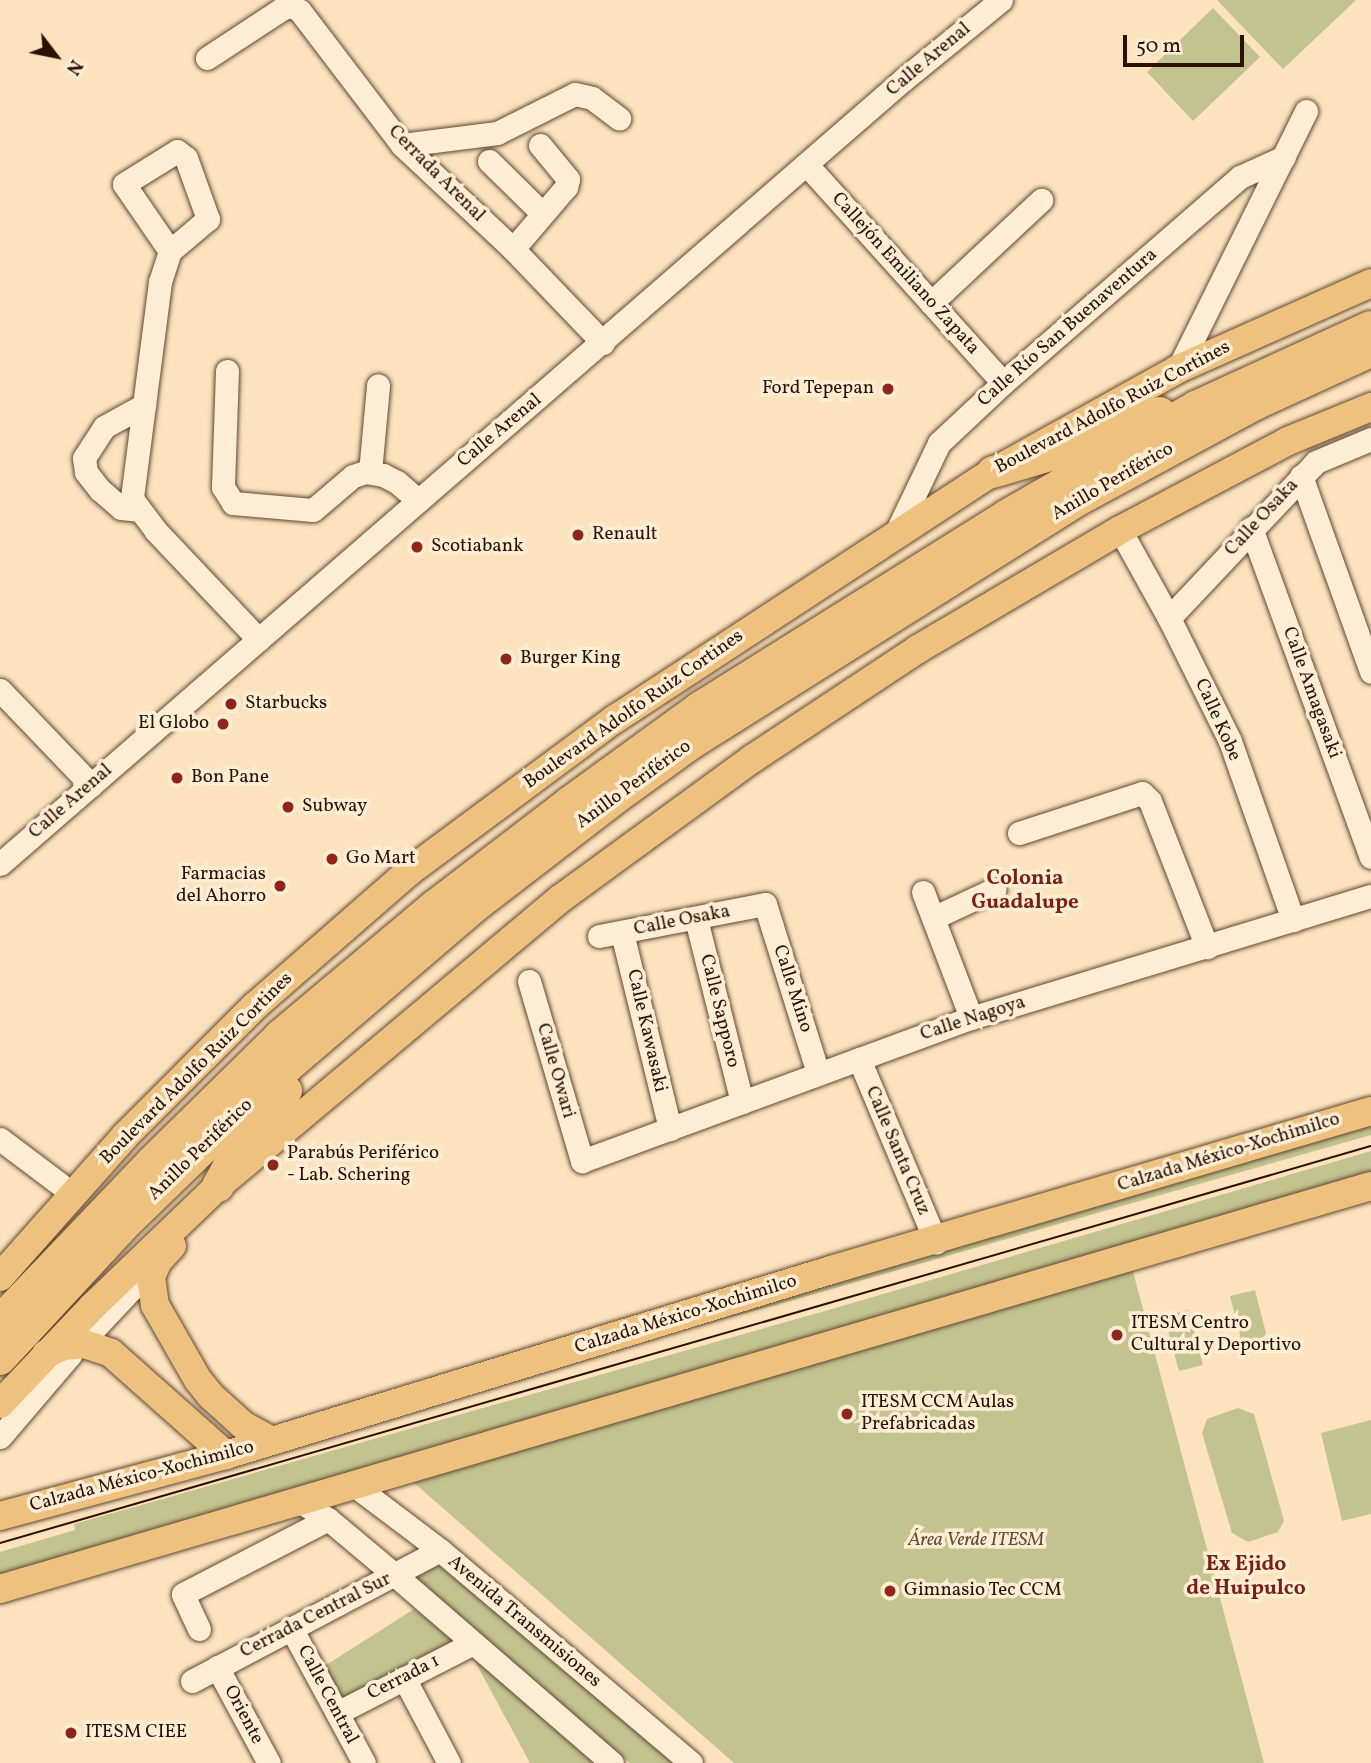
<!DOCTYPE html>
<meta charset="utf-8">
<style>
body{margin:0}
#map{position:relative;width:1371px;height:1763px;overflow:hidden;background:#fce3bd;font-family:Vollkorn,serif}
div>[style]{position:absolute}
.green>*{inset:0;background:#c2c38f}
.roads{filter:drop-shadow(0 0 2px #5f4632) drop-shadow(0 0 2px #5f4632)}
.minor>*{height:23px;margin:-11.5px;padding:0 11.5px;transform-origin:11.5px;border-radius:11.5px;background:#fdedd4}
.major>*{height:28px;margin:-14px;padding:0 14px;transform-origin:14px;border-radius:14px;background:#eec27e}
.highway>*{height:32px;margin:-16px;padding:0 16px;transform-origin:16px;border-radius:16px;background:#eec27e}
.tram>*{height:2px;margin:-1px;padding:0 1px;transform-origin:1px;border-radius:1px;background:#2b1104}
.dots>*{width:19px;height:19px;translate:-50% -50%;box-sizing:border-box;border:4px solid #fdedd4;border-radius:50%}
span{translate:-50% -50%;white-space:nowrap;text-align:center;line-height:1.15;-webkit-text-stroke:7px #fdedd4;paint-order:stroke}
.street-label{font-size:19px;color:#2b1104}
.poi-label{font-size:19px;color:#2b1104}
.right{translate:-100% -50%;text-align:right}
.left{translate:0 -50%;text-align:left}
.park-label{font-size:19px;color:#604f35;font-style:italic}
.neighbourhood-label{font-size:21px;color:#7a1f14;font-weight:700}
.north{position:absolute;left:21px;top:21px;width:70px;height:70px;-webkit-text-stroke:5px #fdedd4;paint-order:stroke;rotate:122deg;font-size:19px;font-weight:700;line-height:28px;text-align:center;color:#2b1104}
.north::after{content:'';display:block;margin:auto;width:24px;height:32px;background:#2b1104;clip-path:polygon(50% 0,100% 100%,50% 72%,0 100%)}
.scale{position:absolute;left:1123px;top:35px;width:121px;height:32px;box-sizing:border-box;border:4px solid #2b1104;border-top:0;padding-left:9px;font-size:21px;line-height:24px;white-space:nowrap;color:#2b1104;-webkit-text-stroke:5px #fdedd4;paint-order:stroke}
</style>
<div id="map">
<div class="green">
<div style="clip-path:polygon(1217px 0,1356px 0,1283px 69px)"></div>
<div style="clip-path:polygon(1213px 8px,1260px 57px,1193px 121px,1147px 72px)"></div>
<div style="clip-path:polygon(1371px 1121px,1371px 1135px,772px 1306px,444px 1394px)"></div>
<div style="clip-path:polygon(1371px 1151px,1371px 1176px,0 1579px,0 1552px,75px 1530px,74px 1524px,825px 1311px)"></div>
<div style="clip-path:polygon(1132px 1268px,1264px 1763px,734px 1763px,404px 1474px)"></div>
<div style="clip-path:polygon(1255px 1290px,1269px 1345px,1244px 1351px,1230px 1296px)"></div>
<div style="clip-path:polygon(1189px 1310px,1203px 1365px,1179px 1371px,1164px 1316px)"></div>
<div style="clip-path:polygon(1238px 1408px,1254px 1414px,1284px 1521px,1278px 1532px,1248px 1542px,1232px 1533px,1202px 1433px,1207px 1419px)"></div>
<div style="clip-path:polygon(1371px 1420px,1371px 1514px,1342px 1521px,1321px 1433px)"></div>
<div style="clip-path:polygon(435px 1562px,678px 1763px,630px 1763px,411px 1577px)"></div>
<div style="clip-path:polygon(414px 1609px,457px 1641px,339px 1703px,323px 1667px)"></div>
<div style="clip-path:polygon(471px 1654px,598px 1763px,530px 1763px)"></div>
</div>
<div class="roads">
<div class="minor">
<div style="left:207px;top:58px;width:91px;rotate:-33.3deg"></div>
<div style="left:283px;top:8px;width:9px;rotate:-13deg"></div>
<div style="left:292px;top:6px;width:9px;rotate:32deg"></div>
<div style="left:300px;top:11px;width:168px;rotate:52.7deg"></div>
<div style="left:402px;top:145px;width:152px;rotate:43.1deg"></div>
<div style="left:513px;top:249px;width:130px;rotate:46.2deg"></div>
<div style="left:402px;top:145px;width:96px;rotate:-7.2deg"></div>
<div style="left:497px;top:133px;width:87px;rotate:-26.6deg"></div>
<div style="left:575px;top:94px;width:17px;rotate:13deg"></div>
<div style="left:592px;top:98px;width:34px;rotate:37deg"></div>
<div style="left:489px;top:161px;width:74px;rotate:44.5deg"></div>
<div style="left:807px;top:165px;width:293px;rotate:48deg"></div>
<div style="left:513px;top:249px;width:82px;rotate:-49.5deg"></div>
<div style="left:566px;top:187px;width:8px;rotate:-76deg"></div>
<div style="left:568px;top:179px;width:44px;rotate:-129.5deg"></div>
<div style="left:170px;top:251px;width:81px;rotate:-124.5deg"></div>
<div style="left:124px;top:184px;width:62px;rotate:-31.9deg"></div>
<div style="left:177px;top:151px;width:11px;rotate:38deg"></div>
<div style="left:186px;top:158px;width:65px;rotate:70.2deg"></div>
<div style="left:208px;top:219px;width:50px;rotate:139.9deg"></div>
<div style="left:170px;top:251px;width:33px;rotate:108deg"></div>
<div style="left:160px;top:282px;width:219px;rotate:97.4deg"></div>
<div style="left:132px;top:499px;width:39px;rotate:53deg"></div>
<div style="left:155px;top:530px;width:151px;rotate:46.6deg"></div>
<div style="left:931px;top:303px;width:151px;rotate:-43.1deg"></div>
<div style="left:1178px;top:369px;width:288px;rotate:-63.6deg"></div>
<div style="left:227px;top:371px;width:116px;rotate:92deg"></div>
<div style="left:223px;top:487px;width:19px;rotate:58deg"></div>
<div style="left:233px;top:503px;width:80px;rotate:5deg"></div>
<div style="left:313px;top:510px;width:52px;rotate:-40.4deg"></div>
<div style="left:353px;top:476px;width:13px;rotate:-18deg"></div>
<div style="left:365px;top:472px;width:18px;rotate:9deg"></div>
<div style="left:383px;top:475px;width:16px;rotate:27deg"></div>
<div style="left:397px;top:482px;width:28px;rotate:41deg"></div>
<div style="left:370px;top:472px;width:87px;rotate:-84.7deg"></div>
<div style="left:1301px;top:476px;width:208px;rotate:70.3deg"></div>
<div style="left:140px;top:510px;width:19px;rotate:-174deg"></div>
<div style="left:121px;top:508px;width:28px;rotate:-139deg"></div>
<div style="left:100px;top:490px;width:23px;rotate:-128deg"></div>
<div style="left:86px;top:472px;width:14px;rotate:-98deg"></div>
<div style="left:84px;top:458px;width:37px;rotate:-57deg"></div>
<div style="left:104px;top:427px;width:46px;rotate:-28.8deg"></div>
<div style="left:1251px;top:528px;width:350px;rotate:70deg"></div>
<div style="left:1120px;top:530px;width:101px;rotate:60.9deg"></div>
<div style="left:1169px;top:618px;width:137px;rotate:63.6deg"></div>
<div style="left:1230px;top:741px;width:190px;rotate:70.6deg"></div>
<div style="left:894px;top:537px;width:104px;rotate:-64.4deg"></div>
<div style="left:939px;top:443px;width:88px;rotate:-43.2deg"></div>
<div style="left:1003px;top:383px;width:314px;rotate:-41deg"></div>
<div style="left:1240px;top:177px;width:48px;rotate:-24.4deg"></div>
<div style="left:1169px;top:618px;width:214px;rotate:-46.7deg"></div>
<div style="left:1316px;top:462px;width:60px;rotate:-22.7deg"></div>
<div style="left:0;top:690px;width:132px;rotate:46.2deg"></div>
<div style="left:1019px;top:833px;width:129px;rotate:-18deg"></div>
<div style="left:1142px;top:793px;width:11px;rotate:45deg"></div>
<div style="left:1150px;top:801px;width:157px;rotate:68.7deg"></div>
<div style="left:0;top:864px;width:1197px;rotate:-40.97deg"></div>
<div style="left:904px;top:79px;width:125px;rotate:-39.2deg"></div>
<div style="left:923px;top:892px;width:135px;rotate:69.1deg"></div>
<div style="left:933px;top:918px;width:68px;rotate:-25.1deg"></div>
<div style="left:696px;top:919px;width:189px;rotate:75.9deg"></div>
<div style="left:622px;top:933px;width:202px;rotate:76.2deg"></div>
<div style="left:599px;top:936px;width:169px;rotate:-10.9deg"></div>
<div style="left:765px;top:904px;width:177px;rotate:72.6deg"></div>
<div style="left:529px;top:981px;width:188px;rotate:73.6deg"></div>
<div style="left:582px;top:1161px;width:414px;rotate:-20.2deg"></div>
<div style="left:971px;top:1018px;width:418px;rotate:-17deg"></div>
<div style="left:859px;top:1059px;width:199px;rotate:67.2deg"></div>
<div style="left:0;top:1139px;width:76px;rotate:37deg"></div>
<div style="left:90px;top:1333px;width:98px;rotate:-46.7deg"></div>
<div style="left:0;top:1437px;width:108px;rotate:-49.5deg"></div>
<div style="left:354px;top:1485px;width:108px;rotate:37.1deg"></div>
<div style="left:440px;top:1550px;width:329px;rotate:40.3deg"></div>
<div style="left:299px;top:1501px;width:34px;rotate:32deg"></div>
<div style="left:328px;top:1519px;width:87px;rotate:39.9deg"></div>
<div style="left:395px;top:1575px;width:287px;rotate:40.9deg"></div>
<div style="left:291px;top:1628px;width:153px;rotate:61.6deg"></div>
<div style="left:199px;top:1629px;width:38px;rotate:-115deg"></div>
<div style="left:183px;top:1594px;width:163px;rotate:-27.3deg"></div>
<div style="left:217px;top:1667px;width:109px;rotate:61.6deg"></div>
<div style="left:404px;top:1678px;width:96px;rotate:62.1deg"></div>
<div style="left:192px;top:1681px;width:280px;rotate:-27.8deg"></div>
<div style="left:337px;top:1713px;width:151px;rotate:-27.2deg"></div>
</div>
<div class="major">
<div style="left:172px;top:1246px;width:21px;rotate:133deg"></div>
<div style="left:158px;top:1261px;width:17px;rotate:114deg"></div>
<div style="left:151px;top:1277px;width:28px;rotate:82deg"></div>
<div style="left:155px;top:1305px;width:86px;rotate:60.2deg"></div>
<div style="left:198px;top:1380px;width:21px;rotate:51deg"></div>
<div style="left:211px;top:1396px;width:43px;rotate:42.2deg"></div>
<div style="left:243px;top:1425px;width:33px;rotate:29deg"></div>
<div style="left:0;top:1277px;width:188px;rotate:-48.4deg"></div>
<div style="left:125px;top:1136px;width:184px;rotate:-45deg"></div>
<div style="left:255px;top:1006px;width:206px;rotate:-41.1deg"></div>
<div style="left:410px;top:871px;width:255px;rotate:-36.6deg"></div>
<div style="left:615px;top:719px;width:452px;rotate:-33.2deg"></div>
<div style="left:993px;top:472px;width:212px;rotate:-29.1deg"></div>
<div style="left:1178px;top:369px;width:211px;rotate:-24deg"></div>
<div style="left:46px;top:1354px;width:19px;rotate:-25deg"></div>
<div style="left:63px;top:1346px;width:21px;rotate:-5deg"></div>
<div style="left:84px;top:1344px;width:28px;rotate:18deg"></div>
<div style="left:111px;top:1353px;width:154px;rotate:41.6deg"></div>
<div style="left:0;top:1404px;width:134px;rotate:-46.5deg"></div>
<div style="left:92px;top:1307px;width:175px;rotate:-43.8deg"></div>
<div style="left:218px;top:1186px;width:446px;rotate:-40deg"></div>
<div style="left:560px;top:899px;width:238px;rotate:-36.1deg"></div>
<div style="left:752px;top:759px;width:199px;rotate:-33.5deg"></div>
<div style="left:918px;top:649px;width:234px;rotate:-30.5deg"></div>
<div style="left:1120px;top:530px;width:190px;rotate:-27.9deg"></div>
<div style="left:1288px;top:441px;width:90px;rotate:-22.3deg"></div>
<div style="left:0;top:1516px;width:234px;rotate:-15.1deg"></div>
<div style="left:226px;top:1455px;width:633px;rotate:-17deg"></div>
<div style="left:831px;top:1270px;width:563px;rotate:-16.41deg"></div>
<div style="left:0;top:1589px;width:1429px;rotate:-16.38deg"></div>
</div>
<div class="highway">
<div style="left:993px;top:472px;width:59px;rotate:-16.6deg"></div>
<div style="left:1050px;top:455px;width:70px;rotate:-23.6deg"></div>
<div style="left:1114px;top:427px;width:48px;rotate:-16.9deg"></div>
<div style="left:218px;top:1186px;width:43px;rotate:-61.1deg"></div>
<div style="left:239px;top:1148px;width:74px;rotate:-50.5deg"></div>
<div style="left:0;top:1321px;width:220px;rotate:-46.3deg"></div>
<div style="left:152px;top:1162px;width:180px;rotate:-44.5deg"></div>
<div style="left:280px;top:1036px;width:202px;rotate:-40deg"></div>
<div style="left:435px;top:906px;width:169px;rotate:-37.5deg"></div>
<div style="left:569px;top:803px;width:163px;rotate:-36deg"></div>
<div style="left:701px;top:707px;width:362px;rotate:-32deg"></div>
<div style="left:1008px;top:515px;width:217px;rotate:-29.9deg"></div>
<div style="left:1196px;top:407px;width:192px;rotate:-24.6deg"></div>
<div style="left:0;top:1359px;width:181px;rotate:-47.2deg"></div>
<div style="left:123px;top:1226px;width:227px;rotate:-44.1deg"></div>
<div style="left:286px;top:1068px;width:249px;rotate:-40.6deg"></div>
<div style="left:475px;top:906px;width:175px;rotate:-37.6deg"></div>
<div style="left:614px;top:799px;width:94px;rotate:-35.9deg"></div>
<div style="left:690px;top:744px;width:452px;rotate:-32.2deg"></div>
<div style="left:1072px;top:503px;width:208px;rotate:-28.4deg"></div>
<div style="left:1255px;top:404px;width:128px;rotate:-24.6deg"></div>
</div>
</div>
<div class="tram">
<div style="left:0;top:1543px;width:1427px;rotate:-16.15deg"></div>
</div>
<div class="dots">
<div style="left:888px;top:389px;background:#8f2418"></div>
<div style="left:578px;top:535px;background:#8f2418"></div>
<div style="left:417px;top:547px;background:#8f2418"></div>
<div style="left:506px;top:659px;background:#8f2418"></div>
<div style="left:231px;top:704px;background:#8f2418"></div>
<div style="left:223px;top:724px;background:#8f2418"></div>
<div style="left:177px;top:778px;background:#8f2418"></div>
<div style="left:288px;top:807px;background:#8f2418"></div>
<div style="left:332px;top:859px;background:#8f2418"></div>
<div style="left:280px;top:886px;background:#8f2418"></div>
<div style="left:273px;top:1165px;background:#8f2418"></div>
<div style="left:1117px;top:1335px;background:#8f2418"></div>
<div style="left:847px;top:1414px;background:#8f2418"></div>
<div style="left:890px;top:1591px;background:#8f2418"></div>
<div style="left:71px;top:1733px;background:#8f2418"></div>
</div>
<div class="street-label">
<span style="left:929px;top:60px;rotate:-40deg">Calle Arenal</span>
<span style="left:436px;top:174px;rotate:45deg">Cerrada Arenal</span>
<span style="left:905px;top:274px;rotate:48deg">Callejón Emiliano Zapata</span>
<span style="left:1068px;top:328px;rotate:-41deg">Calle Río San Buenaventura</span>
<span style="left:1113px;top:408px;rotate:-28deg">Boulevard Adolfo Ruiz Cortines</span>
<span style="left:500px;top:431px;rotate:-40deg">Calle Arenal</span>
<span style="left:1113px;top:482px;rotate:-30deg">Anillo Periférico</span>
<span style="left:1262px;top:518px;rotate:-47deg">Calle Osaka</span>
<span style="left:1311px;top:693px;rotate:70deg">Calle Amagasaki</span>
<span style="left:634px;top:710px;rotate:-35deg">Boulevard Adolfo Ruiz Cortines</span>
<span style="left:1217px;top:720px;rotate:66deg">Calle Kobe</span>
<span style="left:634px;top:785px;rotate:-36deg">Anillo Periférico</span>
<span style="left:71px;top:802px;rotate:-41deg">Calle Arenal</span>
<span style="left:682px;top:921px;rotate:-11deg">Calle Osaka</span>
<span style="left:792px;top:989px;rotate:72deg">Calle Mino</span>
<span style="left:719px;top:1011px;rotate:76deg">Calle Sapporo</span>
<span style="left:973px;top:1019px;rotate:-18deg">Calle Nagoya</span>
<span style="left:646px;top:1031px;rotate:77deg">Calle Kawasaki</span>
<span style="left:197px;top:1069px;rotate:-45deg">Boulevard Adolfo Ruiz Cortines</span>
<span style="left:555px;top:1071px;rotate:74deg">Calle Owari</span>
<span style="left:201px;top:1150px;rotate:-44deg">Anillo Periférico</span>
<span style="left:897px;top:1151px;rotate:67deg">Calle Santa Cruz</span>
<span style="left:1229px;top:1153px;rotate:-17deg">Calzada México-Xochimilco</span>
<span style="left:686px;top:1315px;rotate:-17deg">Calzada México-Xochimilco</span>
<span style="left:142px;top:1477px;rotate:-15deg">Calzada México-Xochimilco</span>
<span style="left:316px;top:1616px;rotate:-27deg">Cerrada Central Sur</span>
<span style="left:524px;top:1622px;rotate:40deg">Avenida Transmisiones</span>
<span style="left:404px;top:1678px;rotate:-27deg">Cerrada 1</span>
<span style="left:327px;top:1695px;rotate:62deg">Calle Central</span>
<span style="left:243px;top:1715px;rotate:62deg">Oriente</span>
</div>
<div class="poi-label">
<span class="right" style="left:874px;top:389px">Ford Tepepan</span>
<span class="left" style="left:592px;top:535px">Renault</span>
<span class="left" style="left:431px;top:547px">Scotiabank</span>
<span class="left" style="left:520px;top:659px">Burger King</span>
<span class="left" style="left:245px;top:704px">Starbucks</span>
<span class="right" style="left:209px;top:724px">El Globo</span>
<span class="left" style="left:191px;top:778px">Bon Pane</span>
<span class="left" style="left:302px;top:807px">Subway</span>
<span class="left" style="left:346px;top:859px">Go Mart</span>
<span class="right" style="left:266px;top:886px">Farmacias<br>del Ahorro</span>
<span class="left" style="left:287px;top:1165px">Parabús Periférico<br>- Lab. Schering</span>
<span class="left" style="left:1131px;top:1335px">ITESM Centro<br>Cultural y Deportivo</span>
<span class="left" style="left:861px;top:1414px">ITESM CCM Aulas<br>Prefabricadas</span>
<span class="left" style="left:904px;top:1591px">Gimnasio Tec CCM</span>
<span class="left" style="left:85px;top:1733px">ITESM CIEE</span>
</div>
<div class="park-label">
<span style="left:976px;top:1541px">Área Verde ITESM</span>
</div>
<div class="neighbourhood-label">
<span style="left:1025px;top:891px">Colonia<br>Guadalupe</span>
<span style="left:1246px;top:1577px">Ex Ejido<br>de Huipulco</span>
</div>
<div class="north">N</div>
<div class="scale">50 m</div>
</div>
